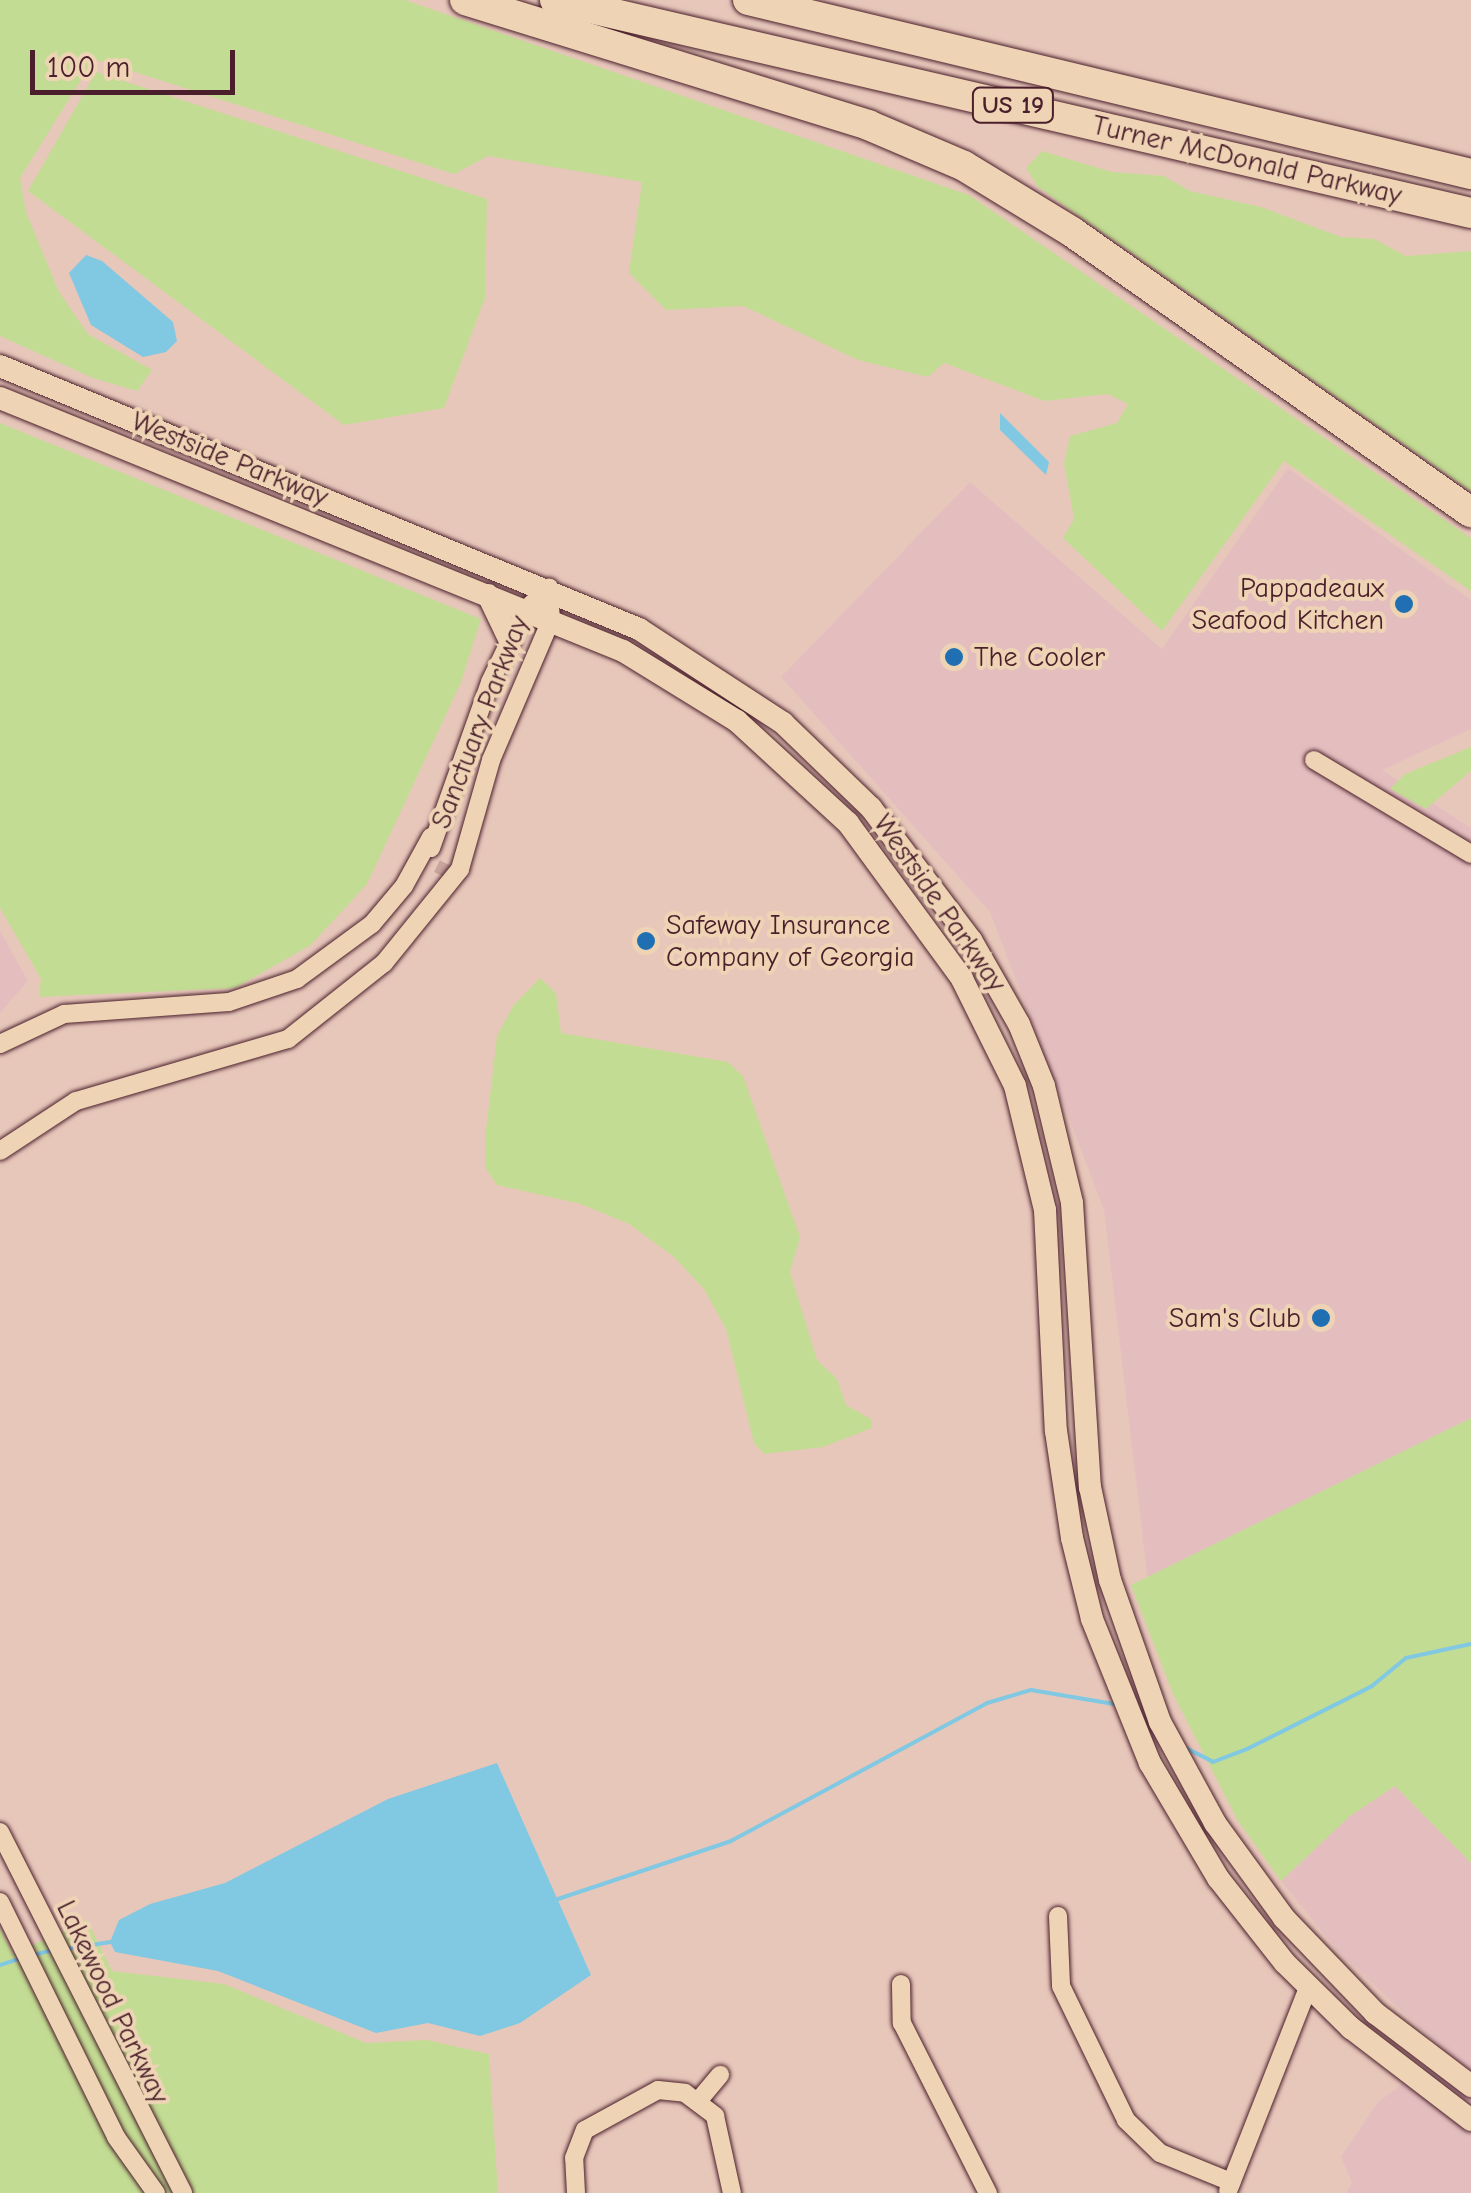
<!DOCTYPE html>
<style>
body{margin:0}
#map{position:relative;width:1471px;height:2193px;overflow:hidden;background:#e8c7bb;font-family:"Comic Neue",sans-serif}
div>[style]{position:absolute}
.built>*{inset:0;background:#e4bebf}
.green>*{inset:0;background:#c3dc93}
.water>*{inset:0;background:#81c8e2}
.stream>*{height:4px;margin:-2px;padding:0 2px;transform-origin:2px;border-radius:2px;background:#81c8e2}
.minor-tunnel>*{height:18px;margin-top:-9px;transform-origin:0;background:repeating-linear-gradient(90deg,#c8a59e 0 18px,transparent 0 27px)}
.roads{filter:drop-shadow(0 0 2px #4a1f2b) drop-shadow(0 0 2px #4a1f2b)}
.minor>*{height:18px;margin:-9px;padding:0 9px;transform-origin:9px;border-radius:9px;background:#eed4b5}
.secondary>*{height:22px;margin:-11px;padding:0 11px;transform-origin:11px;border-radius:11px;background:#eed4b5}
.motorway>*{height:30px;margin:-15px;padding:0 15px;transform-origin:15px;border-radius:15px;background:#eed4b5}
.dots>*{width:28px;height:28px;translate:-50% -50%;box-sizing:border-box;border:5px solid #eed4b5;border-radius:50%}
span{translate:-50% -50%;white-space:nowrap;text-align:center;line-height:1.15;-webkit-text-stroke:8px #eed4b5;paint-order:stroke}
.shield-label span{padding:2px 8px;background:#eed4b5;border:2px solid;border-radius:8px;-webkit-text-stroke-width:0}
.shield-label{font-size:25px;color:#4a1f2b;font-weight:700}
.street-label{font-size:28px;color:#4a1f2b}
.poi-label{font-size:28px;color:#4a1f2b}
.right{translate:-100% -50%;text-align:right}
.left{translate:0 -50%;text-align:left}
.scale{position:absolute;left:30px;top:50px;width:205px;height:45px;box-sizing:border-box;border:5px solid #4a1f2b;border-top:0;padding-left:12px;font-size:30px;line-height:35px;white-space:nowrap;color:#4a1f2b;-webkit-text-stroke:8px #eed4b5;paint-order:stroke}
</style>
<div id="map">
<div class="built">
<div style="clip-path:polygon(1288px 468px,1471px 600px,1471px 729px,1382px 770px,1471px 828px,1471px 1439px,1149px 1590px,1104px 1210px,990px 912px,781px 677px,970px 482px,1162px 649px)"></div>
<div style="clip-path:polygon(0 931px,28px 981px,0 1013px)"></div>
<div style="clip-path:polygon(1396px 1786px,1471px 1863px,1471px 2193px,1346px 2193px,1352px 2183px,1341px 2157px,1378px 2102px,1445px 2052px,1336px 1949px,1281px 1881px,1349px 1816px)"></div>
</div>
<div class="green">
<div style="clip-path:polygon(0 0,405px 0,969px 195px,1471px 538px,1471px 591px,1284px 461px,1162px 631px,1063px 538px,1074px 519px,1064px 464px,1070px 436px,1117px 423px,1128px 404px,1108px 394px,1044px 401px,944px 363px,928px 377px,858px 360px,743px 306px,666px 310px,629px 273px,642px 182px,488px 156px,454px 174px,94px 59px,20px 178px,26px 212px,59px 292px,88px 334px,152px 370px,137px 391px,93px 378px,0 336px)"></div>
<div style="clip-path:polygon(96px 72px,487px 199px,485px 298px,444px 408px,344px 425px,28px 191px)"></div>
<div style="clip-path:polygon(1042px 151px,1112px 172px,1164px 176px,1190px 191px,1261px 207px,1341px 237px,1374px 239px,1406px 256px,1471px 251px,1471px 491px,1038px 187px,1026px 168px)"></div>
<div style="clip-path:polygon(0 423px,481px 619px,461px 682px,367px 884px,311px 945px,235px 988px,39px 997px,41px 979px,0 908px)"></div>
<div style="clip-path:polygon(1471px 747px,1471px 771px,1426px 809px,1390px 789px,1405px 774px)"></div>
<div style="clip-path:polygon(540px 978px,556px 993px,561px 1033px,728px 1062px,743px 1076px,800px 1237px,790px 1272px,817px 1360px,837px 1379px,846px 1405px,871px 1419px,872px 1428px,823px 1447px,764px 1454px,754px 1443px,726px 1329px,704px 1289px,673px 1256px,629px 1224px,581px 1204px,497px 1185px,486px 1169px,485px 1139px,497px 1036px,513px 1006px)"></div>
<div style="clip-path:polygon(1471px 1418px,1471px 1863px,1395px 1786px,1350px 1816px,1281px 1881px,1238px 1821px,1173px 1694px,1131px 1585px)"></div>
<div style="clip-path:polygon(87px 1920px,112px 1971px,224px 1984px,366px 2043px,427px 2040px,489px 2054px,498px 2193px,0 2193px,0 1928px,13px 1954px)"></div>
</div>
<div class="water">
<div style="clip-path:polygon(86px 255px,102px 261px,173px 322px,177px 341px,166px 352px,143px 357px,91px 325px,69px 273px)"></div>
<div style="clip-path:polygon(1000px 413px,1049px 462px,1046px 475px,1000px 430px)"></div>
<div style="clip-path:polygon(497px 1763px,591px 1975px,520px 2023px,480px 2036px,428px 2023px,376px 2033px,218px 1971px,115px 1952px,110px 1942px,119px 1920px,150px 1904px,225px 1883px,388px 1799px)"></div>
</div>
<div class="stream">
<div style="left:1186px;top:1748px;width:30px;rotate:27deg"></div>
<div style="left:1213px;top:1762px;width:36px;rotate:-21deg"></div>
<div style="left:1247px;top:1749px;width:140px;rotate:-26.7deg"></div>
<div style="left:1372px;top:1686px;width:44px;rotate:-39.5deg"></div>
<div style="left:1406px;top:1658px;width:66px;rotate:-12.2deg"></div>
<div style="left:558px;top:1899px;width:182px;rotate:-18.5deg"></div>
<div style="left:731px;top:1841px;width:291px;rotate:-28.3deg"></div>
<div style="left:987px;top:1703px;width:46px;rotate:-16.5deg"></div>
<div style="left:1031px;top:1690px;width:84px;rotate:9.6deg"></div>
<div style="left:67px;top:1949px;width:44px;rotate:-9.2deg"></div>
<div style="left:33px;top:1955px;width:21px;rotate:-14deg"></div>
<div style="left:0;top:1965px;width:20px;rotate:-18deg"></div>
</div>
<div class="minor-tunnel">
<div style="left:442px;top:876px;width:13px;rotate:-63deg"></div>
</div>
<div class="roads">
<div class="minor">
<div style="left:1314px;top:760px;width:183px;rotate:30.9deg"></div>
<div style="left:431px;top:848px;width:176px;rotate:-70.4deg"></div>
<div style="left:490px;top:682px;width:80px;rotate:-64.1deg"></div>
<div style="left:525px;top:610px;width:33px;rotate:-43deg"></div>
<div style="left:0;top:1044px;width:71px;rotate:-25.1deg"></div>
<div style="left:64px;top:1014px;width:165px;rotate:-4.2deg"></div>
<div style="left:229px;top:1002px;width:72px;rotate:-18.7deg"></div>
<div style="left:297px;top:979px;width:93px;rotate:-36.3deg"></div>
<div style="left:372px;top:924px;width:50px;rotate:-49.9deg"></div>
<div style="left:404px;top:886px;width:56px;rotate:-61.1deg"></div>
<div style="left:0;top:1151px;width:91px;rotate:-33.3deg"></div>
<div style="left:76px;top:1101px;width:221px;rotate:-16.3deg"></div>
<div style="left:288px;top:1039px;width:122px;rotate:-38.4deg"></div>
<div style="left:384px;top:963px;width:121px;rotate:-51deg"></div>
<div style="left:460px;top:869px;width:113px;rotate:-74.1deg"></div>
<div style="left:491px;top:760px;width:152px;rotate:-66.8deg"></div>
<div style="left:551px;top:620px;width:32px;rotate:-94deg"></div>
<div style="left:0;top:1832px;width:405px;rotate:63.1deg"></div>
<div style="left:0;top:1902px;width:262px;rotate:63.7deg"></div>
<div style="left:116px;top:2137px;width:69px;rotate:54.5deg"></div>
<div style="left:1058px;top:1916px;width:70px;rotate:87.5deg"></div>
<div style="left:1061px;top:1986px;width:149px;rotate:64.1deg"></div>
<div style="left:1126px;top:2120px;width:47px;rotate:44.1deg"></div>
<div style="left:1160px;top:2153px;width:77px;rotate:22.2deg"></div>
<div style="left:901px;top:1984px;width:39px;rotate:89deg"></div>
<div style="left:902px;top:2023px;width:191px;rotate:63.2deg"></div>
<div style="left:699px;top:2100px;width:33px;rotate:-50deg"></div>
<div style="left:1228px;top:2191px;width:218px;rotate:-68.5deg"></div>
<div style="left:576px;top:2193px;width:35px;rotate:-93deg"></div>
<div style="left:574px;top:2158px;width:30px;rotate:-69deg"></div>
<div style="left:585px;top:2130px;width:83px;rotate:-28.7deg"></div>
<div style="left:658px;top:2090px;width:27px;rotate:6deg"></div>
<div style="left:685px;top:2093px;width:38px;rotate:37deg"></div>
<div style="left:715px;top:2116px;width:79px;rotate:77.6deg"></div>
</div>
<div class="secondary">
<div style="left:0;top:366px;width:691px;rotate:22.37deg"></div>
<div style="left:639px;top:629px;width:172px;rotate:33.1deg"></div>
<div style="left:783px;top:723px;width:122px;rotate:44deg"></div>
<div style="left:871px;top:808px;width:166px;rotate:52.9deg"></div>
<div style="left:971px;top:940px;width:97px;rotate:60.3deg"></div>
<div style="left:1019px;top:1024px;width:67px;rotate:68deg"></div>
<div style="left:1044px;top:1086px;width:120px;rotate:76.5deg"></div>
<div style="left:1072px;top:1203px;width:285px;rotate:86.4deg"></div>
<div style="left:1090px;top:1487px;width:95px;rotate:77.9deg"></div>
<div style="left:1110px;top:1580px;width:151px;rotate:70.6deg"></div>
<div style="left:1160px;top:1722px;width:115px;rotate:61.4deg"></div>
<div style="left:1215px;top:1823px;width:117px;rotate:54deg"></div>
<div style="left:1284px;top:1918px;width:132px;rotate:46.2deg"></div>
<div style="left:1375px;top:2013px;width:121px;rotate:37.2deg"></div>
<div style="left:0;top:398px;width:672px;rotate:22.1deg"></div>
<div style="left:623px;top:651px;width:134px;rotate:31.6deg"></div>
<div style="left:737px;top:721px;width:151px;rotate:42.6deg"></div>
<div style="left:848px;top:823px;width:193px;rotate:53.8deg"></div>
<div style="left:962px;top:979px;width:119px;rotate:63.6deg"></div>
<div style="left:1015px;top:1086px;width:128px;rotate:76.4deg"></div>
<div style="left:1045px;top:1210px;width:221px;rotate:87.2deg"></div>
<div style="left:1056px;top:1431px;width:108px;rotate:81.5deg"></div>
<div style="left:1072px;top:1538px;width:83px;rotate:76.1deg"></div>
<div style="left:1092px;top:1619px;width:155px;rotate:68.1deg"></div>
<div style="left:1150px;top:1763px;width:134px;rotate:59.4deg"></div>
<div style="left:1218px;top:1878px;width:108px;rotate:51.8deg"></div>
<div style="left:1285px;top:1963px;width:93px;rotate:44.6deg"></div>
<div style="left:1351px;top:2028px;width:151px;rotate:37.5deg"></div>
<div style="left:488px;top:595px;width:51px;rotate:64.4deg"></div>
</div>
<div class="motorway">
<div style="left:465px;top:0;width:422px;rotate:17.2deg"></div>
<div style="left:868px;top:125px;width:104px;rotate:23.1deg"></div>
<div style="left:964px;top:166px;width:127px;rotate:31.4deg"></div>
<div style="left:1072px;top:232px;width:487px;rotate:35.1deg"></div>
<div style="left:555px;top:0;width:940px;rotate:13.09deg"></div>
<div style="left:748px;top:0;width:744px;rotate:13.53deg"></div>
</div>
</div>
<div class="dots">
<div style="left:1404px;top:604px;background:#1f6fb2"></div>
<div style="left:954px;top:657px;background:#1f6fb2"></div>
<div style="left:646px;top:941px;background:#1f6fb2"></div>
<div style="left:1321px;top:1318px;background:#1f6fb2"></div>
</div>
<div class="shield-label">
<span style="left:1013px;top:105px">US 19</span>
</div>
<div class="street-label">
<span style="left:1247px;top:160px;rotate:13deg">Turner McDonald Parkway</span>
<span style="left:230px;top:459px;rotate:22deg">Westside Parkway</span>
<span style="left:480px;top:722px;rotate:-69deg">Sanctuary Parkway</span>
<span style="left:940px;top:903px;rotate:55deg">Westside Parkway</span>
<span style="left:113px;top:2002px;rotate:64deg">Lakewood Parkway</span>
</div>
<div class="poi-label">
<span class="right" style="left:1384px;top:604px">Pappadeaux<br>Seafood Kitchen</span>
<span class="left" style="left:974px;top:657px">The Cooler</span>
<span class="left" style="left:666px;top:941px">Safeway Insurance<br>Company of Georgia</span>
<span class="right" style="left:1301px;top:1318px">Sam's Club</span>
</div>
<div class="scale">100 m</div>
</div>
